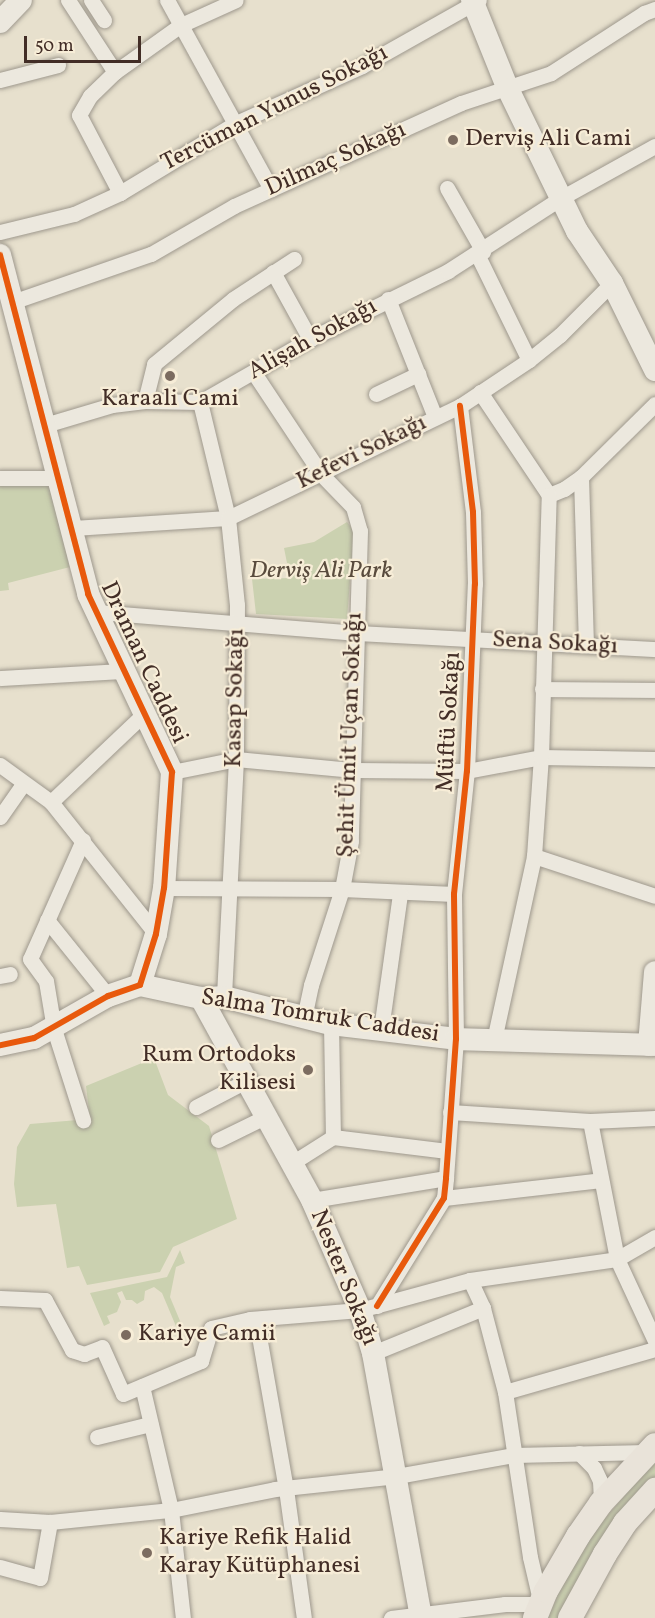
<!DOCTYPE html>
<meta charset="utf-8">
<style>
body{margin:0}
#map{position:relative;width:655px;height:1618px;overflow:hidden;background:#e7e0cd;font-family:Vollkorn,serif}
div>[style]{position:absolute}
.green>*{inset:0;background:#cbd1b0}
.roads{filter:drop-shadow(0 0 2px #9e988d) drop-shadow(0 0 2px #9e988d)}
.street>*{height:15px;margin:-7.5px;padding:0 7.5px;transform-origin:7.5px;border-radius:7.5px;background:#ece8de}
.secondary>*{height:22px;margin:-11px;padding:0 11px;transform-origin:11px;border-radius:11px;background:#ece8de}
.primary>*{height:24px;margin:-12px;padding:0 12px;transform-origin:12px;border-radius:12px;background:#e9e3d9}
.cycleway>*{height:6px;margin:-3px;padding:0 3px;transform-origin:3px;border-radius:3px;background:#e8590c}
.dots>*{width:16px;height:16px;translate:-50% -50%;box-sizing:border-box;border:3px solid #f7edd7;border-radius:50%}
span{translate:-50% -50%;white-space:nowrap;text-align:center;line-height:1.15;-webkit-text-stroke:4.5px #f7edd7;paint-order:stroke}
.street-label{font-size:24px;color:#422d26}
.poi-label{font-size:24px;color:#422d26}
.left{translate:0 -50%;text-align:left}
.right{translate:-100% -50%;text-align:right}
.park-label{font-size:24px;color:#594b3d;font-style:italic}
.scale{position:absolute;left:24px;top:36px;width:117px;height:27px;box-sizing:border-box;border:3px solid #422d26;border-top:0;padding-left:8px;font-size:18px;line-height:21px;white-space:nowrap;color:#422d26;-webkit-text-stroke:4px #f7edd7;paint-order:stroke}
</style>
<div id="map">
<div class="green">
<div style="clip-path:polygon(49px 484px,70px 567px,8px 583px,9px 590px,0 591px,0 485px)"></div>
<div style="clip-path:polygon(347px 522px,354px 531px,347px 619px,256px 614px,252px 579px,290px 578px,284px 548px,314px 542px)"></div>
<div style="clip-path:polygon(154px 1058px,168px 1095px,209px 1126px,237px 1219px,173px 1247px,160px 1272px,87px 1285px,79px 1266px,67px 1268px,56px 1204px,17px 1207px,14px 1184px,17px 1147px,30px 1124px,90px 1119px,86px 1086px)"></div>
<div style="clip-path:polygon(180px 1250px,185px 1263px,176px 1267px,170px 1297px,183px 1328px,178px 1331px,162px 1293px,154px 1287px,145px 1291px,144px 1300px,137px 1304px,132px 1300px,126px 1300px,122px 1291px,117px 1293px,121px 1302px,117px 1312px,107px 1316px,110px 1323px,104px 1326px,90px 1293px,167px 1277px)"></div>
<div style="clip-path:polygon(655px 1459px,655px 1477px,644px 1489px,561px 1618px,548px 1618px,563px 1583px,597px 1528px)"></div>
</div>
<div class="roads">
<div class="street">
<div style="left:68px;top:0;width:86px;rotate:56.9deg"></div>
<div style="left:91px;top:0;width:24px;rotate:57deg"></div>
<div style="left:167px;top:0;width:216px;rotate:61.2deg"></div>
<div style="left:0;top:80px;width:60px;rotate:-14.5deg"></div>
<div style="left:447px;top:188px;width:73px;rotate:60.3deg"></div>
<div style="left:120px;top:193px;width:88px;rotate:-117.7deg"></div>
<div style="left:79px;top:115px;width:22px;rotate:-60deg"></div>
<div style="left:90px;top:96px;width:35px;rotate:-44deg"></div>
<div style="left:115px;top:72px;width:81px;rotate:-35.5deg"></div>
<div style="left:181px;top:25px;width:60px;rotate:-24.4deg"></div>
<div style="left:0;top:232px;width:76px;rotate:-13.7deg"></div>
<div style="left:74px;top:214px;width:51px;rotate:-24.5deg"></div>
<div style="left:120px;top:193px;width:135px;rotate:-31.1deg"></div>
<div style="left:236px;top:123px;width:138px;rotate:-24.3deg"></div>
<div style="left:362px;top:66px;width:134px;rotate:-29.4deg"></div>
<div style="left:477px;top:254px;width:118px;rotate:63.9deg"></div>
<div style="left:273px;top:272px;width:77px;rotate:61.1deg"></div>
<div style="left:388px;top:299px;width:127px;rotate:68.3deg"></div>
<div style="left:12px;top:302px;width:147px;rotate:-19.1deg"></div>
<div style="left:151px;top:254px;width:96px;rotate:-30deg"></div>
<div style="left:234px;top:206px;width:249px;rotate:-24.4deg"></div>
<div style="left:461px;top:103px;width:95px;rotate:-18.4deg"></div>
<div style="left:551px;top:73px;width:111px;rotate:-32.8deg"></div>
<div style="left:644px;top:13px;width:12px;rotate:-20deg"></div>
<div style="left:254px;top:373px;width:121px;rotate:56.4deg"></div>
<div style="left:321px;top:474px;width:46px;rotate:45.9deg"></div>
<div style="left:353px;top:507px;width:25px;rotate:74deg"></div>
<div style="left:360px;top:531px;width:310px;rotate:91.7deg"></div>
<div style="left:351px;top:841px;width:49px;rotate:100.6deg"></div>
<div style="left:342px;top:889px;width:101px;rotate:107.9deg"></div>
<div style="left:311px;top:985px;width:34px;rotate:102deg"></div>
<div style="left:480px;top:392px;width:124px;rotate:56.2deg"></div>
<div style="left:376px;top:394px;width:47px;rotate:-25.5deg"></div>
<div style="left:145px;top:401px;width:38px;rotate:-76deg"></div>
<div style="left:154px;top:364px;width:102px;rotate:-39.4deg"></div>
<div style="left:233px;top:299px;width:73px;rotate:-33.3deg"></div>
<div style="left:200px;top:402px;width:119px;rotate:76.4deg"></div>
<div style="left:228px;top:518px;width:87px;rotate:84.1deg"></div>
<div style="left:237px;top:605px;width:154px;rotate:90.4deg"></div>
<div style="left:236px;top:759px;width:238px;rotate:92.9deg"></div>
<div style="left:45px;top:425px;width:70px;rotate:-16.6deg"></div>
<div style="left:112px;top:405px;width:33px;rotate:-7deg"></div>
<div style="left:145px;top:401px;width:55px;rotate:1deg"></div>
<div style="left:200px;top:402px;width:127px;rotate:-29.8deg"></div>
<div style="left:310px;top:339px;width:154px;rotate:-26.2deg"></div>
<div style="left:448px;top:271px;width:135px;rotate:-32.9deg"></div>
<div style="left:561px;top:198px;width:107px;rotate:-29deg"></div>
<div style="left:581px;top:477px;width:168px;rotate:88.3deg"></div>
<div style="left:0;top:478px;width:58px"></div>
<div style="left:549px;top:495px;width:16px;rotate:-22deg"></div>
<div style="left:564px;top:489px;width:21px;rotate:-35deg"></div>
<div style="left:581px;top:477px;width:104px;rotate:-44.6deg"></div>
<div style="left:73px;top:528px;width:155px;rotate:-3.7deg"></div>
<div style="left:228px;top:518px;width:258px;rotate:-25.8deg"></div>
<div style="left:460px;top:406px;width:83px;rotate:-33.7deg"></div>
<div style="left:529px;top:360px;width:40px;rotate:-39deg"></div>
<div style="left:560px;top:335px;width:74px;rotate:-45deg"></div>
<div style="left:97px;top:612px;width:260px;rotate:4.6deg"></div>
<div style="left:356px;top:633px;width:299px;rotate:3.1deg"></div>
<div style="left:0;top:678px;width:123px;rotate:-3.3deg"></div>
<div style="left:542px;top:689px;width:113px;rotate:0.5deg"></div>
<div style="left:0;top:765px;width:63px;rotate:36deg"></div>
<div style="left:51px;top:802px;width:169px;rotate:51.5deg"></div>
<div style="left:172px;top:772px;width:65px;rotate:-11.5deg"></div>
<div style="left:236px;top:759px;width:118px;rotate:5.4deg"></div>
<div style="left:353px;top:770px;width:114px;rotate:0.5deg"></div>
<div style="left:467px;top:771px;width:75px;rotate:-10.7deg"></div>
<div style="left:541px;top:757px;width:114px;rotate:1deg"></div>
<div style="left:51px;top:802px;width:131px;rotate:-43.5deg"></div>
<div style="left:0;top:817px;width:40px;rotate:-55.1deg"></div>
<div style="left:83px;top:840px;width:130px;rotate:114deg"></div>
<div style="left:30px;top:959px;width:27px;rotate:54deg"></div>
<div style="left:46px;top:981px;width:49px;rotate:80.5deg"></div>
<div style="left:54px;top:1029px;width:96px;rotate:72.3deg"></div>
<div style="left:534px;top:856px;width:127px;rotate:18.3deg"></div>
<div style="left:164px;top:888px;width:178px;rotate:0.3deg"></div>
<div style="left:342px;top:889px;width:112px;rotate:2.6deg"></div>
<div style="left:47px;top:920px;width:97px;rotate:51.2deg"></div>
<div style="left:0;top:976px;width:10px;rotate:-11deg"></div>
<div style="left:331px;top:1024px;width:113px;rotate:89deg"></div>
<div style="left:381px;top:1029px;width:136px;rotate:-82deg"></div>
<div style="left:494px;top:1040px;width:188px;rotate:-77.7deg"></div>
<div style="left:534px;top:856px;width:99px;rotate:-86deg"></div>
<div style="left:541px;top:757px;width:262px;rotate:-88.3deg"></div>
<div style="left:196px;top:1107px;width:56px;rotate:-27.5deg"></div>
<div style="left:450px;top:1112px;width:140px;rotate:3.7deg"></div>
<div style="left:590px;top:1121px;width:65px;rotate:-2.6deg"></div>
<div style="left:590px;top:1121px;width:141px;rotate:78.9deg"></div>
<div style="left:617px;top:1259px;width:90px;rotate:65.1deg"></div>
<div style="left:218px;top:1140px;width:52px;rotate:-26.1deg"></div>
<div style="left:292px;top:1163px;width:49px;rotate:-32.4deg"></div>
<div style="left:333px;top:1137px;width:115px;rotate:7deg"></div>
<div style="left:444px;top:1198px;width:158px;rotate:-6.5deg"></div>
<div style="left:312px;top:1200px;width:136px;rotate:-9.3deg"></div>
<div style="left:0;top:1298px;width:45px;rotate:2.5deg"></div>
<div style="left:45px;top:1300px;width:57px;rotate:61.6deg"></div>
<div style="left:72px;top:1350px;width:13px;rotate:18deg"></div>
<div style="left:84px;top:1354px;width:19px;rotate:-21deg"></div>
<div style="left:102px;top:1347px;width:51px;rotate:65.9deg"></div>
<div style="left:123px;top:1394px;width:85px;rotate:-22.9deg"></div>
<div style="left:201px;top:1361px;width:34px;rotate:-73deg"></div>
<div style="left:211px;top:1328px;width:40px;rotate:-13deg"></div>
<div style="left:250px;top:1319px;width:110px;rotate:-4.7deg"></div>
<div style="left:360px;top:1310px;width:114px;rotate:-15.3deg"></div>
<div style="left:470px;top:1280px;width:148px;rotate:-8.1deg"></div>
<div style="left:617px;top:1259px;width:44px;rotate:-30.1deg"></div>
<div style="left:377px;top:1306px;width:127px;rotate:-58.2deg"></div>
<div style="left:444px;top:1198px;width:20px;rotate:-84deg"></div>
<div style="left:446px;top:1178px;width:139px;rotate:-85.9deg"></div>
<div style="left:456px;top:1039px;width:145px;rotate:-90.8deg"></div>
<div style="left:454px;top:894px;width:124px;rotate:-84deg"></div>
<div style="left:467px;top:771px;width:187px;rotate:-87.6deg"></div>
<div style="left:475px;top:584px;width:72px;rotate:-91.6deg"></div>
<div style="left:473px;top:512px;width:107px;rotate:-97deg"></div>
<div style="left:256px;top:1319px;width:173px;rotate:80deg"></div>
<div style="left:286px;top:1489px;width:130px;rotate:82.1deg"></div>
<div style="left:373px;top:1353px;width:119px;rotate:-22.2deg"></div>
<div style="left:142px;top:1386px;width:127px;rotate:76.8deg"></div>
<div style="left:171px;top:1510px;width:109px;rotate:83.7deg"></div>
<div style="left:505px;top:1392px;width:156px;rotate:-16deg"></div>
<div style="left:97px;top:1437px;width:55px;rotate:-13.8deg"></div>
<div style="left:579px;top:1453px;width:21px;rotate:45deg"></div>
<div style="left:594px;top:1468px;width:14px;rotate:65deg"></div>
<div style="left:600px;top:1481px;width:22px;rotate:87deg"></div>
<div style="left:0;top:1519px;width:50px;rotate:3.4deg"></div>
<div style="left:50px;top:1522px;width:122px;rotate:-5.7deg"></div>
<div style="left:171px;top:1510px;width:106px;rotate:-11.4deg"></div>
<div style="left:275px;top:1489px;width:123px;rotate:-6.1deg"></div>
<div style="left:397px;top:1476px;width:119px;rotate:-10.2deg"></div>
<div style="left:514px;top:1455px;width:133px;rotate:-1.3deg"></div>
<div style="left:0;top:1567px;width:41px;rotate:15.4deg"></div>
<div style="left:40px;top:1578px;width:57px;rotate:-79.9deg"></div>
<div style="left:391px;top:1618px;width:115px;rotate:-7deg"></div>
<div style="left:505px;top:1604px;width:36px"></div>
<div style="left:541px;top:1604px;width:48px;rotate:-103.2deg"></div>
<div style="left:530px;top:1557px;width:167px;rotate:-98.6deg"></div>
<div style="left:505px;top:1392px;width:87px;rotate:-104.7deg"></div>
<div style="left:483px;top:1308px;width:31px;rotate:-115deg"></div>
</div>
<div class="secondary">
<div style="left:472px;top:0;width:96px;rotate:68deg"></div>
<div style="left:508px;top:89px;width:158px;rotate:64.1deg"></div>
<div style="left:577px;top:231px;width:63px;rotate:56.1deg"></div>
<div style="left:612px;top:283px;width:97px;rotate:63.7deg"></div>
<div style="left:0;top:22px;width:30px;rotate:-46deg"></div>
<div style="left:0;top:255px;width:350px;rotate:75.4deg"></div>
<div style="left:88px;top:594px;width:197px;rotate:64.7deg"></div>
<div style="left:172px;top:772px;width:116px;rotate:93.9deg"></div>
<div style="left:164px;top:888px;width:47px;rotate:99.9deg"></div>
<div style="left:156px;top:934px;width:53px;rotate:107.4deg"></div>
<div style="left:201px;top:998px;width:230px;rotate:61.2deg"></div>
<div style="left:312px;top:1200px;width:120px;rotate:66.4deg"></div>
<div style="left:360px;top:1310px;width:45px;rotate:73.2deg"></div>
<div style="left:373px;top:1353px;width:269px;rotate:79.7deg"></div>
<div style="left:0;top:1045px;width:35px;rotate:-12deg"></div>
<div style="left:34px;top:1038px;width:85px;rotate:-29.6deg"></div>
<div style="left:108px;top:996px;width:34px;rotate:-19deg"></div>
<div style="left:140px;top:985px;width:62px;rotate:12deg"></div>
<div style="left:201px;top:998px;width:23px;rotate:-2deg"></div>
<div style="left:224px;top:997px;width:110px;rotate:14.2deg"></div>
<div style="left:331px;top:1024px;width:126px;rotate:6.8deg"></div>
<div style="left:456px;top:1039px;width:199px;rotate:1.7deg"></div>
<div style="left:649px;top:1045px;width:73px;rotate:-85.3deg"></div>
</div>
<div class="primary">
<div style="left:535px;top:1618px;width:29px;rotate:-68deg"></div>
<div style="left:546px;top:1591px;width:64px;rotate:-59.8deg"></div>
<div style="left:578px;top:1536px;width:40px;rotate:-55.1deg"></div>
<div style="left:601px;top:1503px;width:79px;rotate:-47deg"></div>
<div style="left:570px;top:1618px;width:73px;rotate:-61.3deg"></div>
<div style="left:605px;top:1554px;width:37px;rotate:-57deg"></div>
<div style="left:625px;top:1523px;width:45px;rotate:-47.7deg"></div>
</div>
</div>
<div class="cycleway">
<div style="left:0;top:255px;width:350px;rotate:75.4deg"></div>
<div style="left:88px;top:594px;width:197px;rotate:64.7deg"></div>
<div style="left:172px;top:772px;width:116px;rotate:93.9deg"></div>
<div style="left:164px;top:888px;width:47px;rotate:99.9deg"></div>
<div style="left:156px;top:934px;width:53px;rotate:107.4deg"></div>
<div style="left:140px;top:985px;width:34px;rotate:161deg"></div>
<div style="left:108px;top:996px;width:85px;rotate:150.4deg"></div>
<div style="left:34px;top:1038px;width:35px;rotate:168deg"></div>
<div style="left:377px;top:1306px;width:127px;rotate:-58.2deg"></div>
<div style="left:444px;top:1198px;width:20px;rotate:-84deg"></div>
<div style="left:446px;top:1178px;width:139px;rotate:-85.9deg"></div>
<div style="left:456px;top:1039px;width:145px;rotate:-90.8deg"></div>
<div style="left:454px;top:894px;width:124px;rotate:-84deg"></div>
<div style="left:467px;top:771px;width:187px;rotate:-87.6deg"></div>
<div style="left:475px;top:584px;width:72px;rotate:-91.6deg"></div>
<div style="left:473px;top:512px;width:107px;rotate:-97deg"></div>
</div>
<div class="dots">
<div style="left:453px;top:140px;background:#7c6c60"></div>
<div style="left:170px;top:376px;background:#7c6c60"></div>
<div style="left:308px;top:1070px;background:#7c6c60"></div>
<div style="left:126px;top:1335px;background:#7c6c60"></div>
<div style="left:147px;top:1553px;background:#7c6c60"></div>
</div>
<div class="street-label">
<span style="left:275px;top:109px;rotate:-27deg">Tercüman Yunus Sokağı</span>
<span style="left:336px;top:160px;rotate:-24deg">Dilmaç Sokağı</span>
<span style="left:313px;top:340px;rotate:-29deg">Alişah Sokağı</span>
<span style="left:362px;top:453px;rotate:-26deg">Kefevi Sokağı</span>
<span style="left:555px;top:644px;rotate:3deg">Sena Sokağı</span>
<span style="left:143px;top:663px;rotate:65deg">Draman Caddesi</span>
<span style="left:236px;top:698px;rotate:-89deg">Kasap Sokağı</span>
<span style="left:450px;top:722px;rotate:-87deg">Müftü Sokağı</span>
<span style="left:351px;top:735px;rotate:-88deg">Şehit Ümit Uçan Sokağı</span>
<span style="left:320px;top:1017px;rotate:9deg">Salma Tomruk Caddesi</span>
<span style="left:343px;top:1278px;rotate:68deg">Nester Sokağı</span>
</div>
<div class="poi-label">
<span class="left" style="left:465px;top:140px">Derviş Ali Cami</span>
<span style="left:170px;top:400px">Karaali Cami</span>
<span class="right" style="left:296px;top:1070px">Rum Ortodoks<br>Kilisesi</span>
<span class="left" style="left:138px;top:1335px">Kariye Camii</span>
<span class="left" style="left:159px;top:1553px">Kariye Refik Halid<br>Karay Kütüphanesi</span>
</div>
<div class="park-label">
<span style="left:321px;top:572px">Derviş Ali Park</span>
</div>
<div class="scale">50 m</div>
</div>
